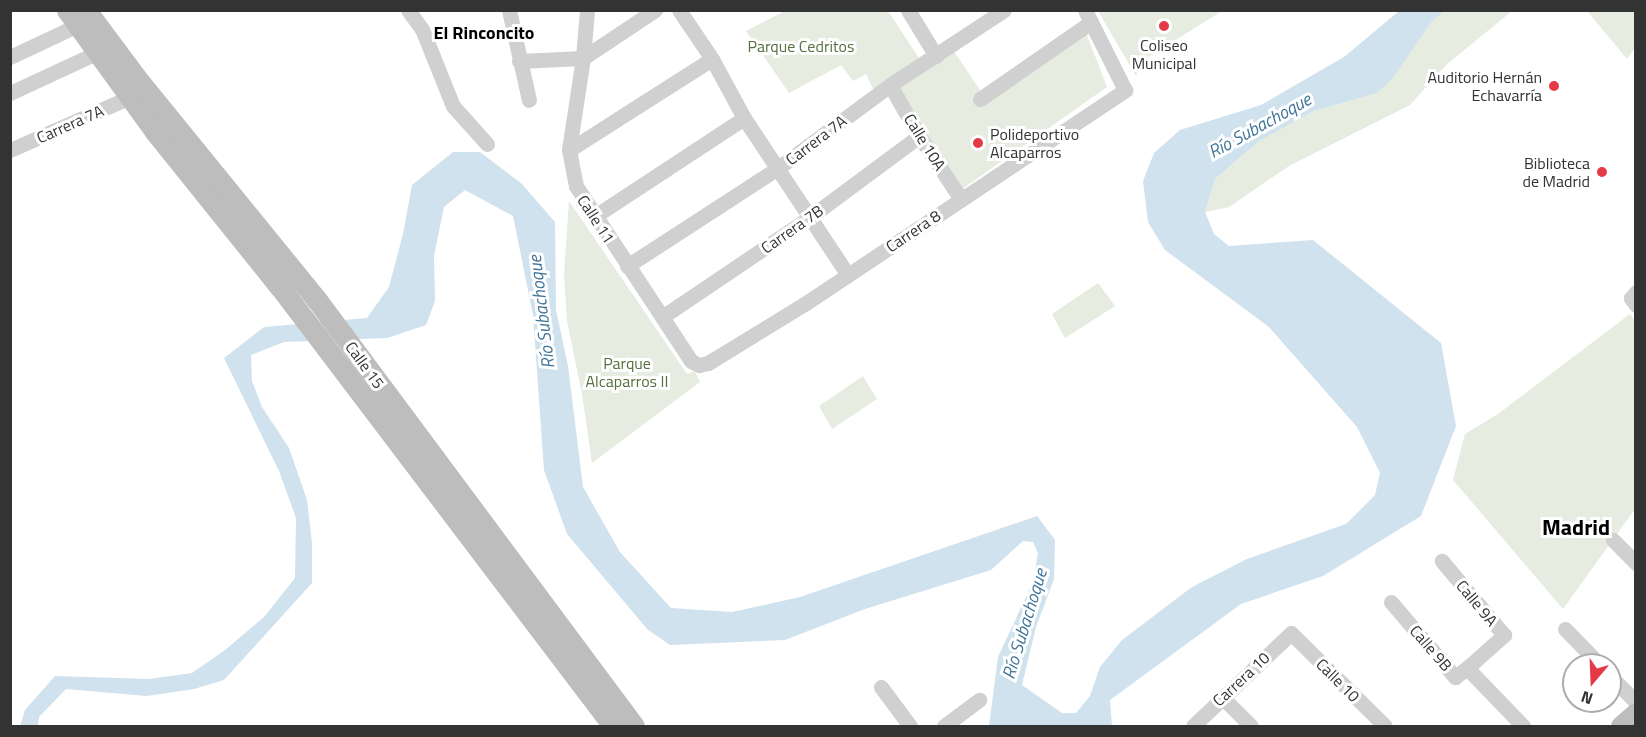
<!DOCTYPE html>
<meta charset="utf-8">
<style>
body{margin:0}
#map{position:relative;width:1646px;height:737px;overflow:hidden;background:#fff;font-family:"Titillium Web",sans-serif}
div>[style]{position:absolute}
.green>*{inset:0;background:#e6ecdf}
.water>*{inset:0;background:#cfe2ee}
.street>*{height:15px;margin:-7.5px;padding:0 7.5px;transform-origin:7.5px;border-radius:7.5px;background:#d0d0d0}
.secondary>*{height:21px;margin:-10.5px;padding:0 10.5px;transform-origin:10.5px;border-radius:10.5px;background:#bdbdbd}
.dots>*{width:16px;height:16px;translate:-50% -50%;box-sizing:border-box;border:3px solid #fff;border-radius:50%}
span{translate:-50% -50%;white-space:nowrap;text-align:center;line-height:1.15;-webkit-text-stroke:6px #fff;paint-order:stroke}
.poi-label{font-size:16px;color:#333}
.right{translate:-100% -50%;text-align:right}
.left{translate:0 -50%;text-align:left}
.park-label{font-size:16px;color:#56703f}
.street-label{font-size:16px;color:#333}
.neighbourhood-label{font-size:18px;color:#000;font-weight:700}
.water-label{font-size:18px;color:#3f7597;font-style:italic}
.district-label{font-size:22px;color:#000;font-weight:700}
.frame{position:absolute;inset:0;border:12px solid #333;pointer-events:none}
.north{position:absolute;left:1562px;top:653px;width:60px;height:60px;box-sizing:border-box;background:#fff;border:2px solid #adadad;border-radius:50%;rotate:199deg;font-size:16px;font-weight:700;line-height:24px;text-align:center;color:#333}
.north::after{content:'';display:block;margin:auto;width:21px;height:27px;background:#e63946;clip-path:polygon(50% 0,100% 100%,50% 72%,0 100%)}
</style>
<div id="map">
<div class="green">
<div style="clip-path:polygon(785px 11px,888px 11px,919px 58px,875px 93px,866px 74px,853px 81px,841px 65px,789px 93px,746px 31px)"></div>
<div style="clip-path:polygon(1098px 11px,1222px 11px,1142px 61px,1136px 76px)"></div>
<div style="clip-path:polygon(1444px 11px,1512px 11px,1446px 65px,1410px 105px,1289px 166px,1229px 207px,1205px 212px,1215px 179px,1259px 141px,1314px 111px,1377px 93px,1430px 24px)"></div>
<div style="clip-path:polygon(1587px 11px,1635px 11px,1635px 48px,1627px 59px)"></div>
<div style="clip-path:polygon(1085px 30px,1107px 87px,958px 192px,894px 86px,953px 50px,984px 96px)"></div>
<div style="clip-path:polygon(569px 201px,687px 374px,695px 371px,700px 382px,592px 463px,582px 394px,567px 321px,564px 275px)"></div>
<div style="clip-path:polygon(1098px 283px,1115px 306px,1065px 338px,1052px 314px)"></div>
<div style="clip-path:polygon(1630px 314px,1636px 322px,1635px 509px,1563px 609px,1453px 480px,1465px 434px,1498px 414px)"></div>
<div style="clip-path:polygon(863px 376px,877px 399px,832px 429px,819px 406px)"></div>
</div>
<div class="water">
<div style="clip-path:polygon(1399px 11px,1444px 11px,1430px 24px,1392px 79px,1377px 93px,1314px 111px,1259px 141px,1215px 179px,1205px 212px,1214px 234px,1229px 246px,1313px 240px,1441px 343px,1456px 426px,1421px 516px,1323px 576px,1241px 604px,1110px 700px,1112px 726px,989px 726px,998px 657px,1033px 582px,1038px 553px,1033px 542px,1023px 541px,991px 570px,865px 609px,785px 640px,670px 645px,648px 630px,567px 534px,544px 470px,533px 315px,513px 216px,465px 190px,444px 207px,434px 256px,435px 301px,426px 325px,387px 338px,284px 342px,251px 355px,252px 381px,262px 407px,289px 448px,307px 500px,312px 543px,312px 583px,224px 680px,194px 689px,147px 696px,66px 689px,39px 717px,38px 726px,20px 726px,25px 710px,55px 676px,149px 679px,192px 673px,225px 650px,264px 617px,295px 578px,296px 518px,279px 471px,224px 358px,264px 327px,367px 318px,389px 287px,403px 234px,412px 185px,453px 152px,480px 152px,522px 184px,555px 222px,556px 310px,568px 366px,583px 487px,620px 552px,671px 608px,732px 612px,800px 597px,1037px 516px,1055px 540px,1054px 579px,1036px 627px,1022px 685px,1062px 713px,1076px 713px,1090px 696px,1100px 667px,1122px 640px,1192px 587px,1247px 559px,1346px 524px,1375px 495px,1380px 473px,1357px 427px,1269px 327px,1165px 250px,1148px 222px,1143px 181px,1154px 153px,1180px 130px,1261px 105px,1344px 57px)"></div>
</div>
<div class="street">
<div style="left:408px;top:10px;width:24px;rotate:54deg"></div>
<div style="left:422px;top:29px;width:83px;rotate:68.1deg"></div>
<div style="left:453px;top:106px;width:51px;rotate:48.2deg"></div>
<div style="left:509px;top:10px;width:92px;rotate:77.5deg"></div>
<div style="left:587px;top:10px;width:48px;rotate:94.8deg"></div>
<div style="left:583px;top:58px;width:93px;rotate:98.7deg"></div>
<div style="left:569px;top:150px;width:37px;rotate:79deg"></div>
<div style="left:576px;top:186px;width:209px;rotate:56.7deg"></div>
<div style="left:691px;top:361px;width:9px;rotate:27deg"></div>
<div style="left:699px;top:365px;width:9px;rotate:-13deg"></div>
<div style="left:708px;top:363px;width:115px;rotate:-31.5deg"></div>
<div style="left:806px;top:303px;width:384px;rotate:-33.7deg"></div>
<div style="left:1125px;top:90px;width:89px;rotate:-116.6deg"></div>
<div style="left:679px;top:10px;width:59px;rotate:56deg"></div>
<div style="left:712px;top:59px;width:67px;rotate:61.5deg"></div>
<div style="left:744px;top:118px;width:188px;rotate:56.5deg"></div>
<div style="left:908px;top:10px;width:54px;rotate:58.7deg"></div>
<div style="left:10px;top:57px;width:75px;rotate:-25.2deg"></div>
<div style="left:519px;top:61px;width:64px;rotate:-2.7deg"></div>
<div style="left:583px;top:58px;width:87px;rotate:-33.7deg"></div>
<div style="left:890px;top:85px;width:59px;rotate:60.4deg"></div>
<div style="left:919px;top:136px;width:76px;rotate:56.3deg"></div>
<div style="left:10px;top:93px;width:95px;rotate:-24.9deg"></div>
<div style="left:980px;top:99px;width:135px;rotate:-34.7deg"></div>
<div style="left:10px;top:150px;width:131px;rotate:-23.8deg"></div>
<div style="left:569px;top:150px;width:169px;rotate:-32.5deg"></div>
<div style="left:595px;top:216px;width:178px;rotate:-33.3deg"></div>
<div style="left:627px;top:266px;width:180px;rotate:-33deg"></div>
<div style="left:778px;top:168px;width:139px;rotate:-36.5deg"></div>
<div style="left:890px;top:85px;width:136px;rotate:-33.3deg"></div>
<div style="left:1636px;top:292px;width:8px;rotate:130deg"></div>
<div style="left:1631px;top:298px;width:9px;rotate:54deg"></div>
<div style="left:662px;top:317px;width:179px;rotate:-34deg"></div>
<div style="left:810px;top:217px;width:136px;rotate:-36.6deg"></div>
<div style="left:1613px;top:540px;width:33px;rotate:45deg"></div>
<div style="left:1391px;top:602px;width:99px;rotate:49.5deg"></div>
<div style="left:1455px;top:677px;width:15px;rotate:-37deg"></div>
<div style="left:1467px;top:668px;width:50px;rotate:-41.7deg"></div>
<div style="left:1504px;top:635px;width:97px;rotate:-130deg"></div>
<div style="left:1565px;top:629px;width:50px;rotate:45.8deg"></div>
<div style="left:1467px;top:668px;width:81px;rotate:46deg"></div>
<div style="left:1610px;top:676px;width:37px;rotate:45deg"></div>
<div style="left:881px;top:687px;width:49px;rotate:53.4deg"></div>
<div style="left:1222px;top:697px;width:41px;rotate:45deg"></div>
<div style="left:944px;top:726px;width:44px;rotate:-36.6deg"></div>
<div style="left:1193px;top:726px;width:135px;rotate:-43.5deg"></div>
<div style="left:1291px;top:633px;width:132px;rotate:44.7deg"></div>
</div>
<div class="secondary">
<div style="left:67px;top:10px;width:152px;rotate:54.1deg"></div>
<div style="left:156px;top:133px;width:198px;rotate:51.2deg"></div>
<div style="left:280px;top:287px;width:551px;rotate:52.82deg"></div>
<div style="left:86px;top:10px;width:82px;rotate:53.4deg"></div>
<div style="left:135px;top:76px;width:289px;rotate:50.9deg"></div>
<div style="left:317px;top:300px;width:531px;rotate:53.35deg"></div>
<div style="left:1621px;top:726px;width:20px;rotate:-41deg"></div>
</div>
<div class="dots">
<div style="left:1164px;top:26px;background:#e63946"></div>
<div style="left:1554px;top:86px;background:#e63946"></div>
<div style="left:978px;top:143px;background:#e63946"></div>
<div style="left:1602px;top:172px;background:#e63946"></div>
</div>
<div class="poi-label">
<span style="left:1164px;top:54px">Coliseo<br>Municipal</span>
<span class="right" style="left:1542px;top:86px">Auditorio Hernán<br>Echavarría</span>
<span class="left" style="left:990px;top:143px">Polideportivo<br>Alcaparros</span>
<span class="right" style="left:1590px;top:172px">Biblioteca<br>de Madrid</span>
</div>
<div class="park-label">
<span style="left:801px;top:46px">Parque Cedritos</span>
<span style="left:627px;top:372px">Parque<br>Alcaparros II</span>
</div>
<div class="street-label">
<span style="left:70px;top:124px;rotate:-24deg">Carrera 7A</span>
<span style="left:816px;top:140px;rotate:-37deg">Carrera 7A</span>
<span style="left:925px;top:142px;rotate:58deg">Calle 10A</span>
<span style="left:596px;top:219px;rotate:57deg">Calle 11</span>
<span style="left:792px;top:229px;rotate:-35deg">Carrera 7B</span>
<span style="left:913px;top:231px;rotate:-34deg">Carrera 8</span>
<span style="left:365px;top:365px;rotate:54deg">Calle 15</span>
<span style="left:1477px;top:603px;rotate:50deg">Calle 9A</span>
<span style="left:1431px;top:648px;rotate:49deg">Calle 9B</span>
<span style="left:1241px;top:679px;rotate:-43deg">Carrera 10</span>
<span style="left:1338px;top:680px;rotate:45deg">Calle 10</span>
</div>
<div class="neighbourhood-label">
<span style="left:484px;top:33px">El Rinconcito</span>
</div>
<div class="water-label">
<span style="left:1260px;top:126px;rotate:-29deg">Río Subachoque</span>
<span style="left:542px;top:312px;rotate:-97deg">Río Subachoque</span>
<span style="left:1025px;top:624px;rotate:-73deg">Río Subachoque</span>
</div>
<div class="district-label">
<span style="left:1576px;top:528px">Madrid</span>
</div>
<div class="frame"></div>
<div class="north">N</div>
</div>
